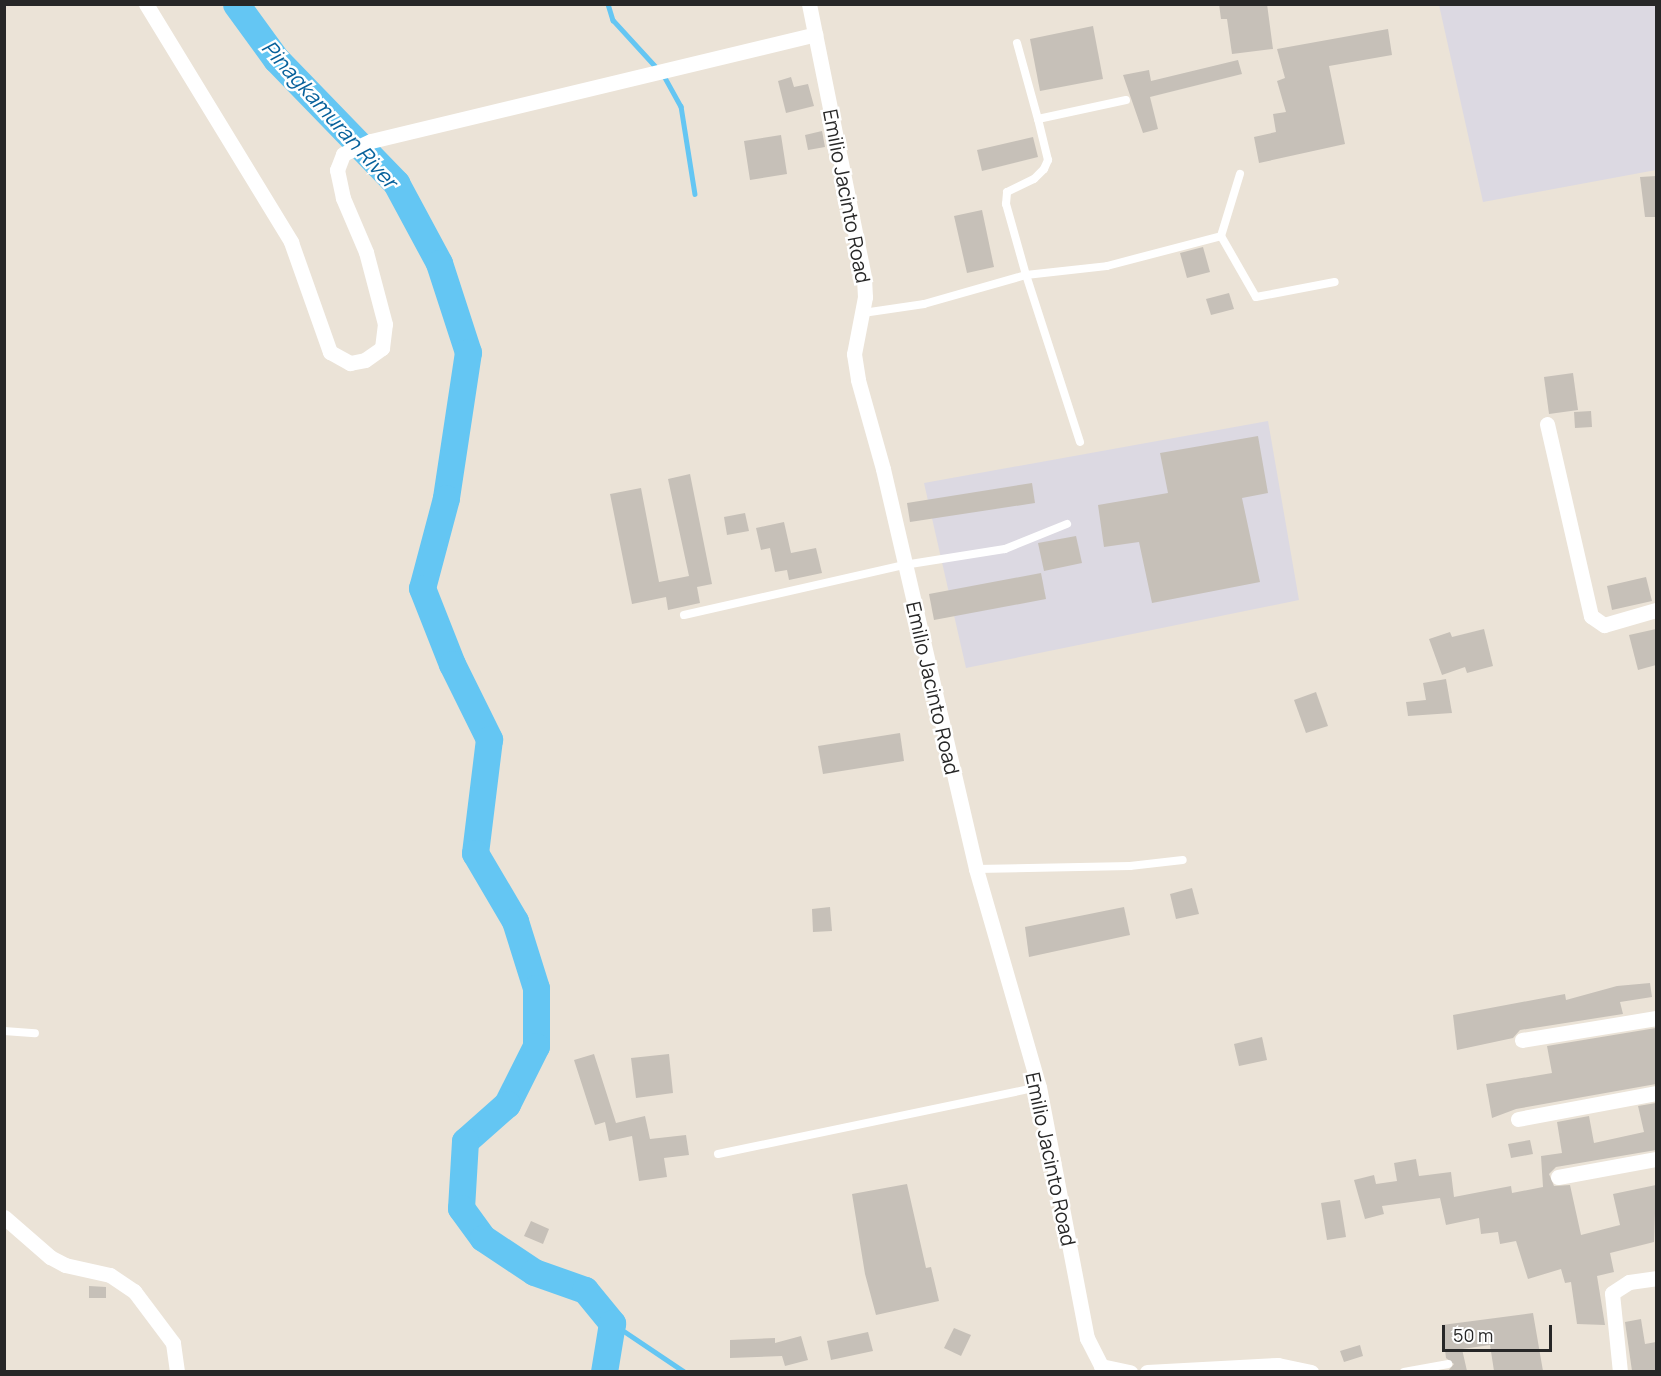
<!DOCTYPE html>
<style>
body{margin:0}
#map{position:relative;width:1661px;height:1376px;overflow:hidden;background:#ebe3d7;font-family:Manrope,sans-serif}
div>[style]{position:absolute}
.industrial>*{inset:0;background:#dcd9e2}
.stream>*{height:4.5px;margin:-2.25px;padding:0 2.25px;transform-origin:2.25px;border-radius:2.25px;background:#64c6f3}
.river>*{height:27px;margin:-13.5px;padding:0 13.5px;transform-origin:13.5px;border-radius:13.5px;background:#64c6f3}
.building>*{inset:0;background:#c6c0b8}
.service>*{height:8px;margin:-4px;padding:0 4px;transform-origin:4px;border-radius:4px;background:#fff}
.minor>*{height:15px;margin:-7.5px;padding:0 7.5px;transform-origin:7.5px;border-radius:7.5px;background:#fff}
span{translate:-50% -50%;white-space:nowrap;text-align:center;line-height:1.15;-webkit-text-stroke:5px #fff;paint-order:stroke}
.street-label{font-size:20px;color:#272727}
.water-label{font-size:21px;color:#07619b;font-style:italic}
.frame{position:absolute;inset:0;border:6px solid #272727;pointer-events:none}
.scale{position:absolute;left:1442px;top:1325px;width:110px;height:27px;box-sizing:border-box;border:3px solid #272727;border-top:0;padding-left:8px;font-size:18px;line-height:21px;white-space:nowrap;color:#272727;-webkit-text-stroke:4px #fff;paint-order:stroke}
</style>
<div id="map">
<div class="industrial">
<div style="clip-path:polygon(1439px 5px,1656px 5px,1656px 170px,1483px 202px)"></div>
<div style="clip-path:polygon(1268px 421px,1299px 600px,966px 668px,924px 483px)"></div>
</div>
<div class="stream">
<div style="left:608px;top:4px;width:17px;rotate:73deg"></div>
<div style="left:613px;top:20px;width:65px;rotate:47.5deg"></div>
<div style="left:663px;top:74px;width:37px;rotate:61deg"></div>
<div style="left:681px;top:106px;width:89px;rotate:81deg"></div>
<div style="left:612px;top:1323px;width:88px;rotate:33.9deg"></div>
</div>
<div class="river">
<div style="left:236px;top:4px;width:68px;rotate:54deg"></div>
<div style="left:276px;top:59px;width:173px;rotate:45.9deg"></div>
<div style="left:396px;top:183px;width:91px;rotate:61.7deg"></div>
<div style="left:439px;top:263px;width:94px;rotate:72deg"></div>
<div style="left:468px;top:352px;width:148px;rotate:98.6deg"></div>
<div style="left:446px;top:498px;width:93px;rotate:104.9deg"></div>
<div style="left:422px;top:588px;width:82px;rotate:68.5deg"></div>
<div style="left:452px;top:664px;width:84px;rotate:63.7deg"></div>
<div style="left:489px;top:739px;width:115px;rotate:97deg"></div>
<div style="left:475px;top:853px;width:79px;rotate:59.5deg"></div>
<div style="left:515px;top:921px;width:70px;rotate:72.6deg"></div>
<div style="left:536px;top:988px;width:58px;rotate:90deg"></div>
<div style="left:536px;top:1046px;width:65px;rotate:116.6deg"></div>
<div style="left:507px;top:1104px;width:56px;rotate:138.6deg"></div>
<div style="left:465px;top:1141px;width:67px;rotate:93.4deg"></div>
<div style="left:461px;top:1208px;width:37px;rotate:54deg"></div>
<div style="left:483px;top:1238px;width:61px;rotate:33.7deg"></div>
<div style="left:534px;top:1272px;width:54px;rotate:19.4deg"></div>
<div style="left:585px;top:1290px;width:43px;rotate:50.7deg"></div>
<div style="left:612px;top:1323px;width:50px;rotate:99.3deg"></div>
</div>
<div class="building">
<div style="clip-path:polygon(1219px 4px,1267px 4px,1273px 49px,1232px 54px,1227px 19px,1221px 19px)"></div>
<div style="clip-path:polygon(1093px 26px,1103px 79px,1040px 91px,1030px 39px)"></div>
<div style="clip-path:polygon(1388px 29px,1392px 55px,1329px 66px,1345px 144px,1259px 163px,1254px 137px,1276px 132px,1273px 114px,1286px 112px,1277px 81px,1285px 78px,1277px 49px)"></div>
<div style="clip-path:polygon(1238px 60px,1242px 74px,1150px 97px,1158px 129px,1143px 133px,1123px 75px,1149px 70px,1151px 81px)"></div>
<div style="clip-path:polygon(791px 77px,794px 87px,808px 84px,814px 106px,786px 113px,778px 81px)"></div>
<div style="clip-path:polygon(822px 131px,825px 147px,808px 150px,805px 135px)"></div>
<div style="clip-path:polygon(781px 135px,787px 174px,750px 180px,744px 141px)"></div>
<div style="clip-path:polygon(1033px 137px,1038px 157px,982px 171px,977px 150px)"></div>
<div style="clip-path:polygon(1656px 176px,1656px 217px,1645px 217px,1640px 177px)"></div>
<div style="clip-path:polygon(982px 210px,994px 267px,967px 273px,954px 216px)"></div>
<div style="clip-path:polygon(1203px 247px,1210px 272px,1187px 278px,1180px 253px)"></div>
<div style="clip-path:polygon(1229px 293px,1234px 309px,1211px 315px,1206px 299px)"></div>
<div style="clip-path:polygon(1573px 373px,1578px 410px,1549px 414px,1544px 377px)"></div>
<div style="clip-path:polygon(1591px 411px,1592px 427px,1575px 428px,1574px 412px)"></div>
<div style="clip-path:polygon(1258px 436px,1268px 493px,1242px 498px,1260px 582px,1152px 603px,1139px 542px,1104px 547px,1098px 505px,1168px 493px,1160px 453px)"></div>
<div style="clip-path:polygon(690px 474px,712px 584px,697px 587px,700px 603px,668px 610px,666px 597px,632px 604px,610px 494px,641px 488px,659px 582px,689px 576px,668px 479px)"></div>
<div style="clip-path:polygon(1032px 483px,1035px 503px,910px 522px,907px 503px)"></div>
<div style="clip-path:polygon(745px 513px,749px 531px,727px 535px,724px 517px)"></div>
<div style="clip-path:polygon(784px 522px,791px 553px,816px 548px,822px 573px,789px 580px,787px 570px,775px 572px,770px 548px,761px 550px,756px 528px)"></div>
<div style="clip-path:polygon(1076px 536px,1082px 563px,1044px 571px,1038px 543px)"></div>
<div style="clip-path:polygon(1041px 573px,1046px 599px,934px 620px,929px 594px)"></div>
<div style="clip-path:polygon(1646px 577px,1652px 601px,1612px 610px,1607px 586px)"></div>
<div style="clip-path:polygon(1484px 629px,1493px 666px,1467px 673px,1465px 667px,1442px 675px,1429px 639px,1450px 632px,1452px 637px)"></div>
<div style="clip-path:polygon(1656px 629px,1656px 665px,1638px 670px,1629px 635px)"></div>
<div style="clip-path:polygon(1446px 679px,1452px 713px,1408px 716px,1406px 702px,1426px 700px,1423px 683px)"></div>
<div style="clip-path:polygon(1316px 692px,1328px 726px,1306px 733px,1294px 700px)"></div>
<div style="clip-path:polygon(900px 733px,904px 761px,823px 774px,818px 746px)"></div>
<div style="clip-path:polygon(1192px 888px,1199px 914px,1176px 919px,1170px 894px)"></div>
<div style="clip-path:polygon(830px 907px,832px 931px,813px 932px,812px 909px)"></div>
<div style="clip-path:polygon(1124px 907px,1130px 935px,1029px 957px,1025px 927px)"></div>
<div style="clip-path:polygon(1650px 983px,1652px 997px,1620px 1002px,1623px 1014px,1520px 1030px,1513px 1038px,1457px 1050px,1453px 1015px,1565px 994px,1566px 1000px,1617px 986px)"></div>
<div style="clip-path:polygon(1656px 1028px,1656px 1084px,1516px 1109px,1492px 1118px,1486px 1084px,1552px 1073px,1547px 1046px)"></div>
<div style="clip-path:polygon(1262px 1037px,1267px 1060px,1239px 1066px,1234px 1044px)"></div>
<div style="clip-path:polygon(594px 1054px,616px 1123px,645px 1116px,650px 1139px,686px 1135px,689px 1155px,664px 1158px,667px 1177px,639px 1181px,632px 1136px,609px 1141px,605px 1122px,595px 1125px,574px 1060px)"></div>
<div style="clip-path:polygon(669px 1054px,673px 1093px,636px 1098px,631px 1058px)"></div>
<div style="clip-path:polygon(1656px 1103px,1656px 1150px,1556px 1167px,1549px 1174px,1554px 1186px,1570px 1185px,1581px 1235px,1620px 1225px,1613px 1194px,1656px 1185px,1654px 1242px,1610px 1253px,1614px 1272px,1597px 1276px,1605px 1325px,1577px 1324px,1571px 1282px,1565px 1283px,1561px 1269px,1528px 1279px,1516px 1241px,1500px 1244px,1498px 1232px,1481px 1234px,1479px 1218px,1446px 1225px,1440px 1198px,1382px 1206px,1384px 1214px,1365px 1219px,1354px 1180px,1374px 1175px,1376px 1184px,1397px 1181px,1394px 1163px,1416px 1159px,1419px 1176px,1451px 1172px,1454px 1197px,1511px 1186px,1512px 1193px,1543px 1187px,1541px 1156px,1562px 1153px,1557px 1122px,1589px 1116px,1594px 1143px,1644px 1132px,1638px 1106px)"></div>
<div style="clip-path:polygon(1530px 1140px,1533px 1154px,1511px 1158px,1508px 1144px)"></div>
<div style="clip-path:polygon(907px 1184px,926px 1268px,931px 1267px,939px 1301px,876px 1315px,865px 1274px,852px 1194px)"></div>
<div style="clip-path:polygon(1340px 1200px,1346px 1237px,1327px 1240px,1321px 1203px)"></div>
<div style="clip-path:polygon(531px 1221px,549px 1229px,543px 1244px,524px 1236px)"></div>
<div style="clip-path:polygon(89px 1286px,106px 1287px,106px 1298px,89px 1298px)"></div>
<div style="clip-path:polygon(1533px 1313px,1543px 1371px,1494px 1371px,1490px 1345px,1462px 1349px,1467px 1371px,1448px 1371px,1454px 1364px,1446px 1358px,1442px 1325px)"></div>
<div style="clip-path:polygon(1641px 1319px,1645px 1344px,1656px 1342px,1656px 1371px,1632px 1371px,1625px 1322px)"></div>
<div style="clip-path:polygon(954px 1328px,971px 1335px,961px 1356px,944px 1348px)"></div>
<div style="clip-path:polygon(868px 1332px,873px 1351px,831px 1360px,827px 1341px)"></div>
<div style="clip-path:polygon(801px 1336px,808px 1360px,785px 1366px,782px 1356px,730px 1358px,730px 1340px,775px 1338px,775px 1343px)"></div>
<div style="clip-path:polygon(1360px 1345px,1363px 1356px,1344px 1362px,1340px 1351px)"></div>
</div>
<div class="service">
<div style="left:1017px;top:43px;width:79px;rotate:74.6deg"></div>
<div style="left:1221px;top:236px;width:70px;rotate:60.2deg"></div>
<div style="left:1256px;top:297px;width:80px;rotate:-10.8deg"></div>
<div style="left:863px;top:313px;width:62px;rotate:-8.4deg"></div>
<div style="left:924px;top:304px;width:106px;rotate:-15.9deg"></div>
<div style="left:1026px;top:275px;width:81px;rotate:-6.3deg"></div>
<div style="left:1107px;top:266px;width:118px;rotate:-14.7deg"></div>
<div style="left:1221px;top:236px;width:65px;rotate:-73deg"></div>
<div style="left:1080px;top:442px;width:176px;rotate:-107.9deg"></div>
<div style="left:1026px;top:275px;width:74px;rotate:-105.7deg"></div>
<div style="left:1006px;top:204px;width:12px;rotate:-85deg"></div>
<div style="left:1007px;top:192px;width:30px;rotate:-26deg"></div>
<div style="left:1034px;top:179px;width:14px;rotate:-45deg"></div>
<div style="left:1044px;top:169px;width:10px;rotate:-66deg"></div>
<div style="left:1048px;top:160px;width:42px;rotate:-103.7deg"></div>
<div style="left:1038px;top:119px;width:90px;rotate:-12.2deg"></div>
<div style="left:684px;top:615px;width:226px;rotate:-12.8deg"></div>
<div style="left:904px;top:565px;width:102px;rotate:-9deg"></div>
<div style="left:1005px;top:549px;width:67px;rotate:-22deg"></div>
<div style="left:976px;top:869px;width:154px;rotate:-1.1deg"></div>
<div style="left:1130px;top:866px;width:53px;rotate:-6.5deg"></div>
<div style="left:4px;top:1031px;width:31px;rotate:4deg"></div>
<div style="left:718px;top:1154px;width:328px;rotate:-11.8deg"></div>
<div style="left:1404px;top:1372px;width:45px;rotate:-10.3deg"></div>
</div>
<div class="minor">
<div style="left:146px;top:4px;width:279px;rotate:58.6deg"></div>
<div style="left:291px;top:242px;width:117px;rotate:70.5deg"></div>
<div style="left:330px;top:352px;width:23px;rotate:29deg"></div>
<div style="left:350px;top:363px;width:15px;rotate:-11deg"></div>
<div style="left:365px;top:360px;width:21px;rotate:-35deg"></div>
<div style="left:382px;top:348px;width:24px;rotate:-83deg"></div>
<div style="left:385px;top:324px;width:74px;rotate:-104.8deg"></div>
<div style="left:366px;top:252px;width:59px;rotate:-113.1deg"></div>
<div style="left:343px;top:198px;width:29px;rotate:-102deg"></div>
<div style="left:337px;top:170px;width:17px;rotate:-69deg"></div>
<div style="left:343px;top:154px;width:31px;rotate:-25deg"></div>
<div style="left:371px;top:141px;width:457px;rotate:-13.5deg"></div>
<div style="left:809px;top:4px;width:279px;rotate:78.6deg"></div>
<div style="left:864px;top:278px;width:19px;rotate:87deg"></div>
<div style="left:865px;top:297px;width:58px;rotate:100.9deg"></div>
<div style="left:854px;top:354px;width:26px;rotate:81deg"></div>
<div style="left:858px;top:380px;width:92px;rotate:74.3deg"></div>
<div style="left:883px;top:469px;width:411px;rotate:76.9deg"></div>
<div style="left:976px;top:869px;width:227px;rotate:73.9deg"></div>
<div style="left:1039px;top:1087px;width:256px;rotate:79.2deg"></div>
<div style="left:1087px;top:1338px;width:31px;rotate:63deg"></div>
<div style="left:1101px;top:1366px;width:30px;rotate:12deg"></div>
<div style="left:1547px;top:424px;width:197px;rotate:77.1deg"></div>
<div style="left:1591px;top:616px;width:16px;rotate:35deg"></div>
<div style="left:1604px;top:625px;width:54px;rotate:-16.1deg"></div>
<div style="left:1522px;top:1040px;width:136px;rotate:-9.3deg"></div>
<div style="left:1518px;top:1119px;width:140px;rotate:-10.7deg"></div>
<div style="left:1558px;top:1177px;width:100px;rotate:-10.4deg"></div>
<div style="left:4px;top:1217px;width:61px;rotate:41deg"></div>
<div style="left:50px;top:1257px;width:17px;rotate:28deg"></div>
<div style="left:65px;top:1265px;width:46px;rotate:12.5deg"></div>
<div style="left:110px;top:1275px;width:29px;rotate:34deg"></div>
<div style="left:134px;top:1291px;width:65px;rotate:53.1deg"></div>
<div style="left:173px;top:1343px;width:29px;rotate:82deg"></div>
<div style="left:1147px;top:1372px;width:131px;rotate:-3.1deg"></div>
<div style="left:1278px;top:1365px;width:34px;rotate:12deg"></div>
<div style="left:1620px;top:1372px;width:79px;rotate:-95.8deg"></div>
<div style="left:1612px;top:1293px;width:20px;rotate:-33deg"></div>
<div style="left:1629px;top:1282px;width:27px;rotate:-8deg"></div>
</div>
<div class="street-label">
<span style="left:847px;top:196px;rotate:79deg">Emilio Jacinto Road</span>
<span style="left:933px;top:688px;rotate:77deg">Emilio Jacinto Road</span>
<span style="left:1051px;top:1159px;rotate:78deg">Emilio Jacinto Road</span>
</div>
<div class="water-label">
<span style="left:330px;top:114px;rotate:48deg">Pinagkamuran River</span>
</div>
<div class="frame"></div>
<div class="scale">50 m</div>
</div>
